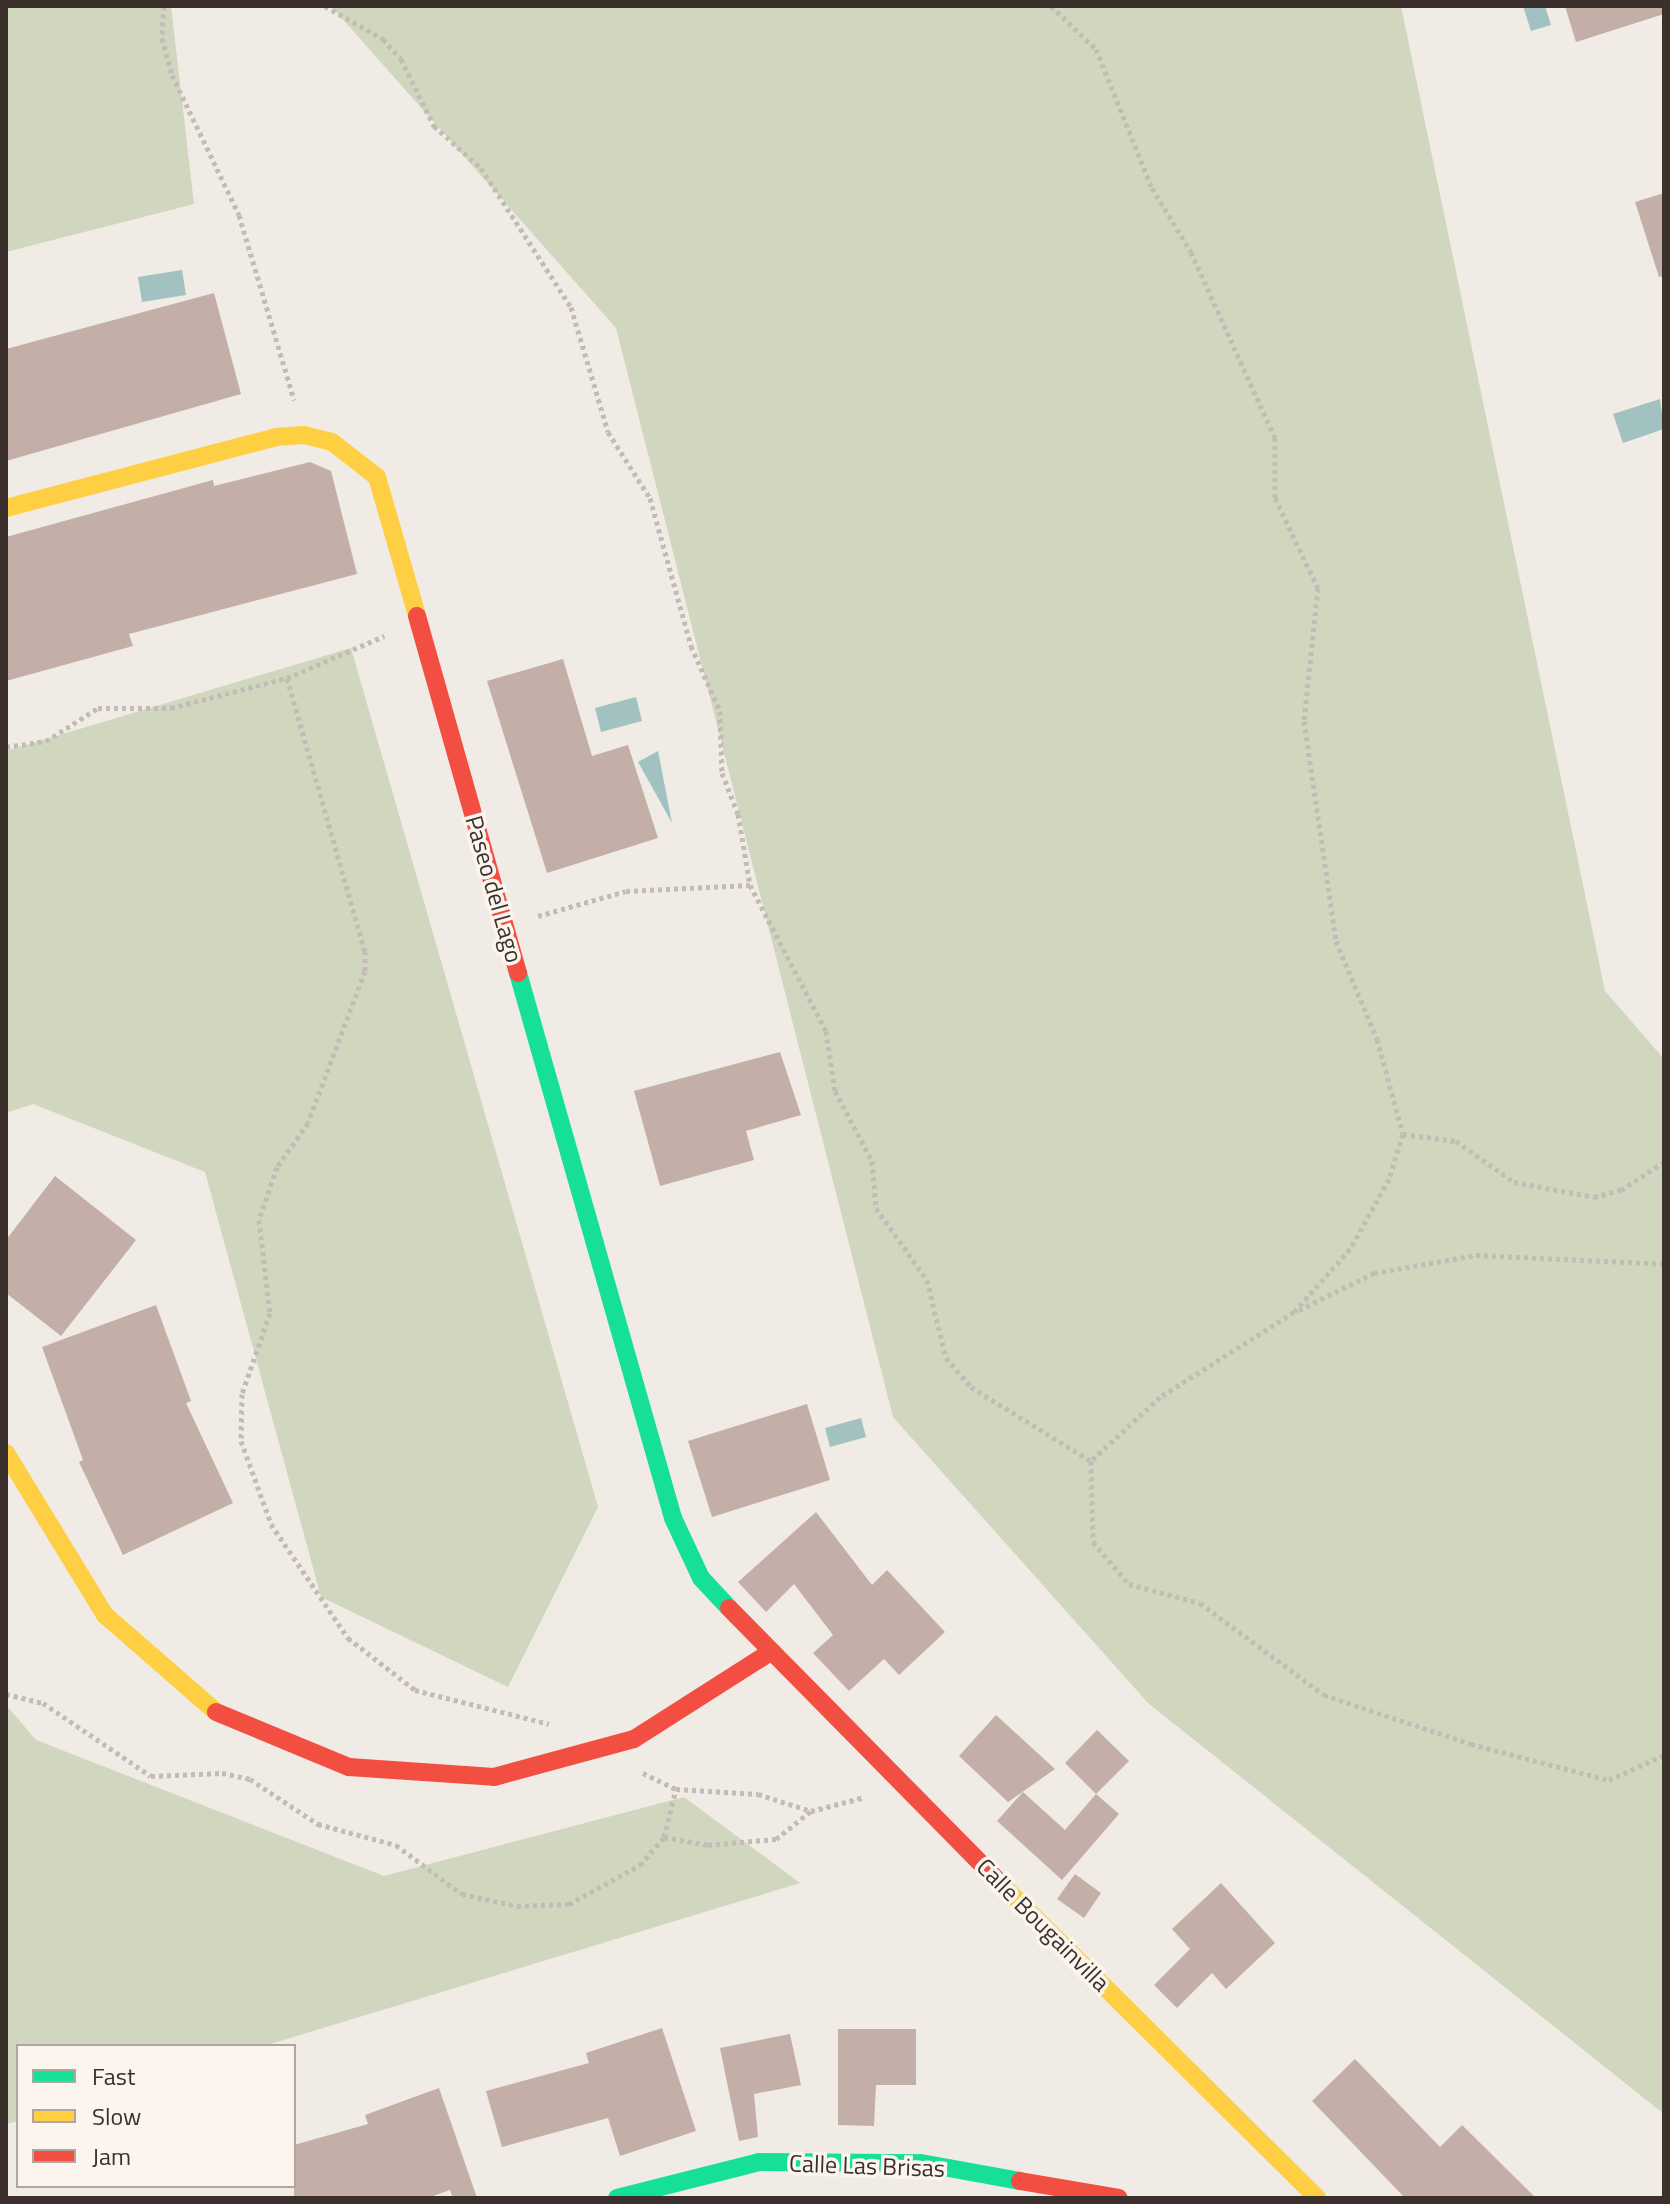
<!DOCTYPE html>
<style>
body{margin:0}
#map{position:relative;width:1670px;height:2204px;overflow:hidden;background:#f0ebe5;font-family:"Titillium Web",sans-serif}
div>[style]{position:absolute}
.green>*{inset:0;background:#d1d6bf}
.water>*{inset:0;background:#a1c2c1}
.building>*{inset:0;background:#c3afa7}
.path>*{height:5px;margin-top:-2.5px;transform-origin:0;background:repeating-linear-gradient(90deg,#c2bbb6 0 4px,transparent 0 8px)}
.fast>*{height:18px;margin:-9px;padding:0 9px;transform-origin:9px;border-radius:9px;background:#16e098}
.slow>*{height:18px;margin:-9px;padding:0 9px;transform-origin:9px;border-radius:9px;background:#ffcf43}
.jam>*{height:18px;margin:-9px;padding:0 9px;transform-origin:9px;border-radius:9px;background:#f24e42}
span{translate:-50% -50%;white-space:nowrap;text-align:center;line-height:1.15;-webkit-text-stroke:7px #fbf5ee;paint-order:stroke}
.street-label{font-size:24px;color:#3b302b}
.frame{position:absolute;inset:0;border:8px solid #3b302b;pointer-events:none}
.legend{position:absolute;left:16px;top:2044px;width:280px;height:144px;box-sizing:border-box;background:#fbf5ee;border:2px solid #aea6a0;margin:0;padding:10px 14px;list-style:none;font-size:24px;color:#3b302b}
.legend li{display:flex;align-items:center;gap:16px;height:40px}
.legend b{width:40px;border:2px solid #aea6a0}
</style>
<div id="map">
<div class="green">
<div style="clip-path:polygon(6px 6px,171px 6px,194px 204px,6px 252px)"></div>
<div style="clip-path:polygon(331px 6px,1401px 6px,1605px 991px,1664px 1059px,1664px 2114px,1148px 1703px,893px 1417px,616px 328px)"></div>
<div style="clip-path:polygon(351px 648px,598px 1507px,508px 1687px,321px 1597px,205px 1172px,33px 1104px,6px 1113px,6px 751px)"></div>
<div style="clip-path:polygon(6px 1705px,36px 1740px,384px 1876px,684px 1797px,800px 1883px,264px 2046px,18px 2046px,18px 2121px,6px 2124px)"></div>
</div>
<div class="water">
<div style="clip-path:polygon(1523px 6px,1545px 6px,1551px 25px,1531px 31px)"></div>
<div style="clip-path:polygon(182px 270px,186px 295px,142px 302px,138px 277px)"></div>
<div style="clip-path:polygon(1660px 399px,1664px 429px,1623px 443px,1613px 414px)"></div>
<div style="clip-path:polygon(636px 697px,642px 721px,601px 732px,595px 708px)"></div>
<div style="clip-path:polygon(658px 751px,672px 823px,638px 762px)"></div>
<div style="clip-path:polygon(861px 1418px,866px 1437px,830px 1447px,825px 1428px)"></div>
</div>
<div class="building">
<div style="clip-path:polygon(1565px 6px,1664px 6px,1664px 14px,1576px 42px)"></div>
<div style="clip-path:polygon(1664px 193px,1664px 276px,1659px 277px,1635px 202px)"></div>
<div style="clip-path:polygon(214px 293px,241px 394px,6px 461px,6px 349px)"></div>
<div style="clip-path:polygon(310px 462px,331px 471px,357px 574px,129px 634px,133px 646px,6px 681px,6px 537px,213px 480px,214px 486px)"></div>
<div style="clip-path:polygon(563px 659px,592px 756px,628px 745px,658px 838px,547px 873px,487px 681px)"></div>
<div style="clip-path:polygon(780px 1052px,801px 1115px,746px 1131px,754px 1160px,660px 1186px,634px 1091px)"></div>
<div style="clip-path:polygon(55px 1176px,136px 1240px,61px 1336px,6px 1293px,6px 1240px)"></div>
<div style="clip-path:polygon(156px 1305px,191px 1401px,186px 1403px,233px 1503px,123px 1555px,79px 1462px,83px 1460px,42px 1347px)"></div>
<div style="clip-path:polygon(807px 1404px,830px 1480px,712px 1517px,688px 1441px)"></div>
<div style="clip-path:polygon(816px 1512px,872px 1585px,887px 1570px,945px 1632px,899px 1675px,884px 1659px,849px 1691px,813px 1653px,833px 1635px,794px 1584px,766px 1612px,738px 1582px)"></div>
<div style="clip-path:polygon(996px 1715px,1055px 1769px,1008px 1802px,959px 1756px)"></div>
<div style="clip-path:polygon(1097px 1730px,1129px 1761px,1096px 1794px,1065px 1763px)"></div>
<div style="clip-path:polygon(1023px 1792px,1065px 1830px,1096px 1794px,1119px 1814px,1062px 1880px,997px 1821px)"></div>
<div style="clip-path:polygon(1075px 1874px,1101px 1893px,1084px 1918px,1057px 1899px)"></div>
<div style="clip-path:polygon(1221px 1883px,1275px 1943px,1226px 1989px,1212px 1973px,1177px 2008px,1154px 1985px,1190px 1949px,1172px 1929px)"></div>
<div style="clip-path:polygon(662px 2028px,696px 2131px,620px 2156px,608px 2118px,502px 2147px,486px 2091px,589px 2063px,586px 2053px)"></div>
<div style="clip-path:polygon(838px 2029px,916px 2029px,916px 2085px,876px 2085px,874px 2126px,838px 2125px)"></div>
<div style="clip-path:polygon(790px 2034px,801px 2085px,754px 2094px,758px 2137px,739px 2141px,720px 2048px)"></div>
<div style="clip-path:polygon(1355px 2059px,1440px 2147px,1462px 2125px,1536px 2198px,1405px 2198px,1312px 2101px)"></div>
<div style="clip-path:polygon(439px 2088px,477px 2198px,453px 2198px,450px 2190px,427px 2198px,294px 2198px,294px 2145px,368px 2124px,365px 2115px)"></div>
</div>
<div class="path">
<div style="left:164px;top:6px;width:32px;rotate:94deg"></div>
<div style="left:162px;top:38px;width:38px;rotate:75deg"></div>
<div style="left:172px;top:75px;width:155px;rotate:64.4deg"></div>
<div style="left:239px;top:215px;width:193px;rotate:73.4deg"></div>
<div style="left:325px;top:6px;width:67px;rotate:29.6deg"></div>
<div style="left:383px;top:39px;width:27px;rotate:48deg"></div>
<div style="left:401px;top:59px;width:75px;rotate:63.8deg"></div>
<div style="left:434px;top:126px;width:63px;rotate:41.8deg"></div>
<div style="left:481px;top:168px;width:166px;rotate:57.1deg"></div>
<div style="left:571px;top:307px;width:130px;rotate:73.5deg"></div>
<div style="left:608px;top:432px;width:78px;rotate:57.5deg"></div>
<div style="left:650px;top:498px;width:154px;rotate:74.5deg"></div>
<div style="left:691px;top:646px;width:71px;rotate:66deg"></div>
<div style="left:720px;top:711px;width:62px;rotate:88.2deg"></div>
<div style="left:722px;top:773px;width:44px;rotate:68.7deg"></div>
<div style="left:738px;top:814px;width:72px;rotate:80.4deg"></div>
<div style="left:750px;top:885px;width:165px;rotate:62.5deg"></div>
<div style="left:826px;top:1031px;width:61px;rotate:81.5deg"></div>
<div style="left:835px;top:1091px;width:79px;rotate:62.1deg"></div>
<div style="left:872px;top:1161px;width:47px;rotate:85.1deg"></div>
<div style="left:876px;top:1208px;width:88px;rotate:54.7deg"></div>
<div style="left:927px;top:1280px;width:80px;rotate:76.3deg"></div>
<div style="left:946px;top:1358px;width:38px;rotate:49deg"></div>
<div style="left:971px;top:1387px;width:141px;rotate:31.7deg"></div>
<div style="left:1051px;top:6px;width:62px;rotate:43.7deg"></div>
<div style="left:1096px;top:49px;width:150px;rotate:68.1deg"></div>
<div style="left:1152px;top:188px;width:75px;rotate:58.6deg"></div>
<div style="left:1191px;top:252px;width:204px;rotate:65.7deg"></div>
<div style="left:1275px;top:438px;width:60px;rotate:90deg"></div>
<div style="left:1275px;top:498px;width:100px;rotate:64.5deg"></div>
<div style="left:1318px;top:588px;width:134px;rotate:96deg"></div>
<div style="left:1304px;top:721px;width:222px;rotate:81.7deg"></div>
<div style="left:1336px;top:941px;width:106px;rotate:67.3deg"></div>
<div style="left:1377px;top:1039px;width:98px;rotate:74.7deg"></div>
<div style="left:1403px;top:1134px;width:47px;rotate:107.3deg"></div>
<div style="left:1389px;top:1179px;width:80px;rotate:119.1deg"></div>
<div style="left:1350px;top:1249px;width:84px;rotate:131.6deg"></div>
<div style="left:1294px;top:1312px;width:159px;rotate:147.6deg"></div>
<div style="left:1160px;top:1397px;width:94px;rotate:137.2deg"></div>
<div style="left:1091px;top:1461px;width:81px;rotate:88.6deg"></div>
<div style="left:1093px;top:1542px;width:55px;rotate:49.4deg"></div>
<div style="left:1129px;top:1584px;width:73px;rotate:15deg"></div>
<div style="left:1200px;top:1603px;width:154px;rotate:36.6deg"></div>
<div style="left:1324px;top:1695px;width:155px;rotate:18.4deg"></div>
<div style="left:1471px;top:1744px;width:143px;rotate:14.6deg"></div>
<div style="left:1609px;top:1780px;width:60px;rotate:-24.4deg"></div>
<div style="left:287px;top:678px;width:284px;rotate:74.1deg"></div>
<div style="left:365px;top:951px;width:20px;rotate:90deg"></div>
<div style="left:365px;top:971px;width:162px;rotate:110.6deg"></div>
<div style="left:308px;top:1123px;width:54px;rotate:125.2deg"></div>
<div style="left:277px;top:1167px;width:56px;rotate:108.8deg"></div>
<div style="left:259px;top:1220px;width:94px;rotate:83.3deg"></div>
<div style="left:270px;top:1313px;width:86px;rotate:109.1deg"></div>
<div style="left:242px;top:1394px;width:47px;rotate:91.2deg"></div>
<div style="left:241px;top:1441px;width:88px;rotate:70.1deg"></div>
<div style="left:271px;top:1524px;width:138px;rotate:56deg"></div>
<div style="left:348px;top:1638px;width:85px;rotate:37.8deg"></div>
<div style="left:415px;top:1690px;width:138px;rotate:14.2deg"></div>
<div style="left:6px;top:747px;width:40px;rotate:-8.5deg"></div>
<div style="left:46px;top:741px;width:62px;rotate:-32.4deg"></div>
<div style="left:98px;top:708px;width:73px"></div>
<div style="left:171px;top:708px;width:120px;rotate:-14.5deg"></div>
<div style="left:287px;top:678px;width:106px;rotate:-23.4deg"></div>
<div style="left:538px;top:916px;width:91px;rotate:-15.9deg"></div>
<div style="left:626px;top:891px;width:124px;rotate:-2.8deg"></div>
<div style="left:1403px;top:1134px;width:53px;rotate:7.5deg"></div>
<div style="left:1456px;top:1141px;width:71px;rotate:35.3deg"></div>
<div style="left:1514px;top:1182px;width:81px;rotate:10.6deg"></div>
<div style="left:1594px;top:1197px;width:28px;rotate:-15deg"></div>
<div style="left:1621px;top:1190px;width:51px;rotate:-33.1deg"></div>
<div style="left:1299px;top:1310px;width:84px;rotate:-26.3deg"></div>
<div style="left:1374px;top:1273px;width:104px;rotate:-10deg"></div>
<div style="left:1476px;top:1255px;width:188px;rotate:2.7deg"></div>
<div style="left:6px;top:1694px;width:38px;rotate:14deg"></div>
<div style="left:43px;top:1703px;width:130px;rotate:34.1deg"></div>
<div style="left:151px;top:1776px;width:71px;rotate:-2.4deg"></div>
<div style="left:222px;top:1773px;width:29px;rotate:12deg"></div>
<div style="left:250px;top:1779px;width:82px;rotate:33.5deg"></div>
<div style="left:318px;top:1824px;width:81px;rotate:15.1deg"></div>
<div style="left:396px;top:1845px;width:82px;rotate:36.6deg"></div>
<div style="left:462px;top:1894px;width:56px;rotate:12.3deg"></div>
<div style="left:517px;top:1906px;width:52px;rotate:-2.2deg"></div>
<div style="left:569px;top:1904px;width:81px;rotate:-28.8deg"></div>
<div style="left:640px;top:1865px;width:37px;rotate:-49deg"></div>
<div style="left:664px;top:1837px;width:49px;rotate:-76deg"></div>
<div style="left:643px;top:1773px;width:37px;rotate:26deg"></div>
<div style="left:676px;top:1789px;width:82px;rotate:3.5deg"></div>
<div style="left:758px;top:1794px;width:56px;rotate:17.8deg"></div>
<div style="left:811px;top:1811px;width:56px;rotate:-14.5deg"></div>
<div style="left:664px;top:1837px;width:45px;rotate:10.3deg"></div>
<div style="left:708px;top:1845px;width:68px;rotate:-5deg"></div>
<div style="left:776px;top:1839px;width:45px;rotate:-38.7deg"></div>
</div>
<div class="fast">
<div style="left:518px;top:973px;width:567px;rotate:74.12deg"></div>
<div style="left:673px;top:1518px;width:66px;rotate:65deg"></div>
<div style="left:701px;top:1578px;width:41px;rotate:47deg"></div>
<div style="left:617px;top:2198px;width:146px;rotate:-14.2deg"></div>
<div style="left:759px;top:2162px;width:162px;rotate:0.4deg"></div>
<div style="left:921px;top:2163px;width:101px;rotate:10.3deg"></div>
</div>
<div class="slow">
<div style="left:6px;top:508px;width:279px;rotate:-14.7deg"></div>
<div style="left:276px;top:437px;width:28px;rotate:-4deg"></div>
<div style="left:304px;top:435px;width:29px;rotate:14deg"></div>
<div style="left:332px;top:442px;width:57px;rotate:37.9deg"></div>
<div style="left:377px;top:477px;width:145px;rotate:73.9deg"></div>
<div style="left:6px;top:1453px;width:190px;rotate:58.6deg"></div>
<div style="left:105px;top:1615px;width:147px;rotate:41.1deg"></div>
<div style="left:995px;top:1878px;width:454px;rotate:44.8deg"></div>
</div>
<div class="jam">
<div style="left:417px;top:616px;width:371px;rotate:74.2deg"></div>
<div style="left:729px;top:1608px;width:379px;rotate:45.4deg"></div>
<div style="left:216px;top:1712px;width:144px;rotate:22.5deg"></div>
<div style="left:349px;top:1767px;width:145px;rotate:3.9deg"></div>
<div style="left:494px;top:1777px;width:145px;rotate:-15.2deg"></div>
<div style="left:634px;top:1739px;width:160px;rotate:-32.5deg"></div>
<div style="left:1020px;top:2181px;width:100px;rotate:9.7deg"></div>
</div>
<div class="street-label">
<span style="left:494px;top:889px;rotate:74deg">Paseo del Lago</span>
<span style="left:1043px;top:1925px;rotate:45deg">Calle Bougainvilla</span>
<span style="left:867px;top:2166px;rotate:2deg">Calle Las Brisas</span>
</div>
<div class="frame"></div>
<ul class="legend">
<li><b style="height:10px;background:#16e098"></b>Fast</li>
<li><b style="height:10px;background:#ffcf43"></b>Slow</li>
<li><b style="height:10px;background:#f24e42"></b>Jam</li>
</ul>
</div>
